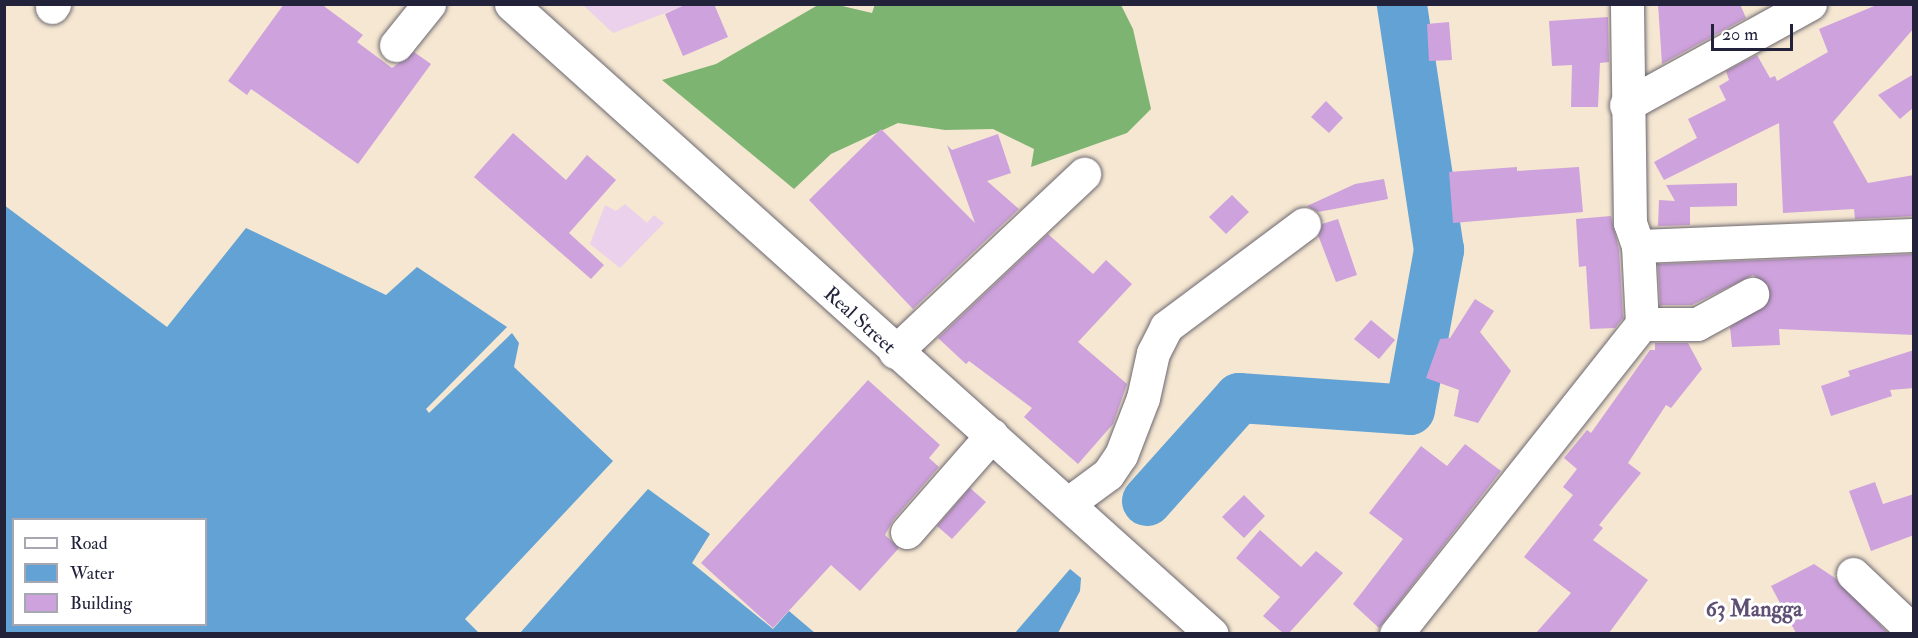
<!DOCTYPE html>
<style>
body{margin:0}
#map{position:relative;width:1918px;height:638px;overflow:hidden;background:#f5e7d1;font-family:"IM FELL Double Pica",serif}
div>[style]{position:absolute}
.built>*{inset:0;background:#ebd1eb}
.forest>*{inset:0;background:#7db472}
.water>*{inset:0;background:#62a2d5}
.river>*{height:50px;margin:-25px;padding:0 25px;transform-origin:25px;border-radius:25px;background:#62a2d5}
.building>*{inset:0;background:#cea2dc}
.roads{filter:drop-shadow(0 0 2px #6c6770) drop-shadow(0 0 2px #6c6770)}
.minor>*{height:33px;margin:-16.5px;padding:0 16.5px;transform-origin:16.5px;border-radius:16.5px;background:#fff}
.major>*{height:33px;margin:-16.5px;padding:0 16.5px;transform-origin:16.5px;border-radius:16.5px;background:#fff}
span{translate:-50% -50%;white-space:nowrap;text-align:center;line-height:1.15;-webkit-text-stroke:6px #fff;paint-order:stroke}
.street-label{font-size:20px;color:#22223b}
.quarter-label{font-size:22px;color:#5e4f73;font-weight:700}
.frame{position:absolute;inset:0;border:6px solid #22223b;pointer-events:none}
.legend{position:absolute;left:12px;top:518px;width:195px;height:108px;box-sizing:border-box;background:#fff;border:2px solid #a7a7b1;margin:0;padding:8px 10px;list-style:none;font-size:18px;color:#22223b}
.legend li{display:flex;align-items:center;gap:12px;height:30px}
.legend b{width:30px;border:2px solid #a7a7b1}
.scale{position:absolute;left:1711px;top:24px;width:82px;height:27px;box-sizing:border-box;border:3px solid #22223b;border-top:0;padding-left:8px;font-size:18px;line-height:21px;white-space:nowrap;color:#22223b;-webkit-text-stroke:4px #fff;paint-order:stroke}
</style>
<div id="map">
<div class="built">
<div style="clip-path:polygon(583px 5px,686px 5px,613px 33px)"></div>
<div style="clip-path:polygon(625px 204px,647px 223px,654px 215px,664px 223px,620px 268px,590px 244px,605px 205px,616px 211px)"></div>
</div>
<div class="forest">
<div style="clip-path:polygon(875px 4px,1121px 5px,1133px 29px,1151px 109px,1127px 133px,1031px 167px,1034px 149px,993px 129px,945px 130px,898px 123px,831px 154px,794px 189px,662px 80px,716px 64px,818px 5px,838px 5px,872px 13px)"></div>
</div>
<div class="water">
<div style="clip-path:polygon(evenodd,4px 205px,167px 327px,246px 228px,386px 295px,417px 267px,507px 327px,426px 409px,429px 413px,512px 333px,519px 343px,514px 367px,613px 461px,465px 619px,479px 633px,5px 633px,4px 205px,14px 520px,206px 520px,206px 624px,14px 624px,14px 520px)"></div>
<div style="clip-path:polygon(648px 489px,710px 534px,692px 563px,773px 629px,789px 611px,815px 633px,520px 633px)"></div>
<div style="clip-path:polygon(1070px 569px,1081px 578px,1080px 591px,1058px 633px,1015px 633px)"></div>
</div>
<div class="river">
<div style="left:1147px;top:501px;width:138px;rotate:-48.2deg"></div>
<div style="left:1239px;top:398px;width:171px;rotate:4deg"></div>
<div style="left:1410px;top:410px;width:163px;rotate:-79.7deg"></div>
<div style="left:1439px;top:250px;width:249px;rotate:-98.6deg"></div>
</div>
<div class="building">
<div style="clip-path:polygon(284px 4px,321px 4px,363px 35px,357px 42px,392px 68px,414px 52px,431px 64px,358px 164px,251px 89px,247px 95px,228px 81px)"></div>
<div style="clip-path:polygon(687px 4px,714px 4px,728px 37px,683px 56px,665px 14px)"></div>
<div style="clip-path:polygon(1658px 4px,1740px 4px,1746px 18px,1662px 64px)"></div>
<div style="clip-path:polygon(1879px 4px,1914px 4px,1914px 28px,1833px 122px,1868px 183px,1914px 175px,1914px 216px,1855px 219px,1854px 209px,1783px 213px,1779px 123px,1664px 180px,1654px 162px,1697px 138px,1688px 119px,1726px 100px,1719px 86px,1729px 80px,1726px 71px,1757px 55px,1770px 78px,1775px 76px,1777px 81px,1828px 52px,1819px 29px)"></div>
<div style="clip-path:polygon(1608px 17px,1609px 62px,1600px 63px,1598px 107px,1571px 107px,1572px 65px,1552px 66px,1549px 21px)"></div>
<div style="clip-path:polygon(1449px 22px,1452px 60px,1429px 61px,1427px 24px)"></div>
<div style="clip-path:polygon(1914px 74px,1914px 107px,1900px 119px,1878px 95px)"></div>
<div style="clip-path:polygon(1326px 101px,1343px 118px,1329px 133px,1311px 117px)"></div>
<div style="clip-path:polygon(881px 129px,975px 223px,947px 145px,952px 150px,998px 134px,1011px 173px,987px 181px,1019px 209px,913px 309px,809px 200px)"></div>
<div style="clip-path:polygon(513px 133px,566px 180px,587px 155px,616px 180px,569px 233px,604px 265px,591px 279px,474px 177px)"></div>
<div style="clip-path:polygon(1517px 167px,1517px 171px,1579px 167px,1583px 212px,1453px 223px,1449px 172px)"></div>
<div style="clip-path:polygon(1384px 179px,1388px 199px,1318px 212px,1307px 206px,1355px 184px)"></div>
<div style="clip-path:polygon(1737px 183px,1737px 206px,1690px 207px,1690px 225px,1658px 226px,1659px 200px,1675px 201px,1666px 185px)"></div>
<div style="clip-path:polygon(1232px 195px,1249px 212px,1226px 234px,1209px 217px)"></div>
<div style="clip-path:polygon(1611px 216px,1619px 250px,1623px 318px,1615px 328px,1590px 329px,1586px 266px,1579px 267px,1576px 219px)"></div>
<div style="clip-path:polygon(1338px 219px,1357px 275px,1336px 282px,1318px 235px,1322px 224px)"></div>
<div style="clip-path:polygon(1048px 234px,1093px 274px,1106px 260px,1132px 284px,1078px 342px,1127px 384px,1113px 424px,1078px 464px,1024px 417px,1032px 408px,969px 361px,966px 364px,938px 338px)"></div>
<div style="clip-path:polygon(1914px 254px,1914px 335px,1779px 329px,1780px 345px,1732px 347px,1730px 327px,1768px 303px,1768px 285px,1753px 275px,1692px 305px,1660px 305px,1658px 264px)"></div>
<div style="clip-path:polygon(1475px 299px,1494px 311px,1480px 332px,1511px 371px,1478px 423px,1454px 416px,1459px 390px,1426px 378px,1440px 339px,1450px 338px)"></div>
<div style="clip-path:polygon(1371px 320px,1395px 340px,1379px 359px,1354px 339px)"></div>
<div style="clip-path:polygon(1655px 343px,1688px 343px,1702px 369px,1671px 408px,1666px 405px,1628px 463px,1641px 473px,1599px 525px,1603px 528px,1593px 540px,1648px 580px,1609px 633px,1536px 633px,1571px 593px,1524px 557px,1573px 495px,1563px 487px,1577px 469px,1564px 458px,1587px 430px,1591px 433px,1650px 350px,1655px 350px)"></div>
<div style="clip-path:polygon(1914px 350px,1914px 388px,1890px 390px,1892px 396px,1831px 416px,1821px 386px,1850px 376px,1848px 371px)"></div>
<div style="clip-path:polygon(868px 380px,940px 445px,929px 458px,939px 467px,893px 520px,885px 535px,899px 548px,860px 591px,831px 565px,773px 628px,701px 563px)"></div>
<div style="clip-path:polygon(1465px 444px,1501px 471px,1379px 628px,1353px 604px,1403px 539px,1369px 513px,1421px 446px,1447px 466px)"></div>
<div style="clip-path:polygon(1875px 482px,1883px 504px,1914px 494px,1914px 535px,1871px 551px,1849px 491px)"></div>
<div style="clip-path:polygon(970px 488px,986px 502px,952px 539px,937px 526px)"></div>
<div style="clip-path:polygon(1244px 495px,1265px 516px,1244px 538px,1222px 517px)"></div>
<div style="clip-path:polygon(1260px 530px,1301px 567px,1316px 551px,1343px 573px,1289px 633px,1283px 633px,1263px 616px,1280px 597px,1236px 558px)"></div>
<div style="clip-path:polygon(1814px 564px,1835px 578px,1888px 633px,1796px 633px,1771px 586px)"></div>
</div>
<div class="roads">
<div class="minor">
<div style="left:52px;top:7px;width:4px;rotate:-56deg"></div>
<div style="left:396px;top:45px;width:53px;rotate:-51.2deg"></div>
<div style="left:1626px;top:105px;width:210px;rotate:-28.8deg"></div>
<div style="left:1638px;top:246px;width:276px;rotate:-2.3deg"></div>
<div style="left:1642px;top:324px;width:55px"></div>
<div style="left:1697px;top:324px;width:63px;rotate:-28.6deg"></div>
<div style="left:895px;top:352px;width:260px;rotate:-43.3deg"></div>
<div style="left:1070px;top:502px;width:47px;rotate:-36.4deg"></div>
<div style="left:1108px;top:474px;width:23px;rotate:-56deg"></div>
<div style="left:1121px;top:455px;width:61px;rotate:-68.9deg"></div>
<div style="left:1143px;top:398px;width:46px;rotate:-77.5deg"></div>
<div style="left:1153px;top:353px;width:29px;rotate:-63deg"></div>
<div style="left:1166px;top:327px;width:172px;rotate:-36.7deg"></div>
<div style="left:907px;top:532px;width:129px;rotate:-48.8deg"></div>
<div style="left:1853px;top:574px;width:84px;rotate:43.6deg"></div>
<div style="left:1396px;top:634px;width:396px;rotate:-51.6deg"></div>
<div style="left:1642px;top:324px;width:78px;rotate:-92.9deg"></div>
<div style="left:1638px;top:246px;width:24px;rotate:-109deg"></div>
<div style="left:1630px;top:223px;width:219px;rotate:-90.8deg"></div>
</div>
<div class="major">
<div style="left:511px;top:4px;width:942px;rotate:41.95deg"></div>
</div>
</div>
<div class="street-label">
<span style="left:860px;top:320px;rotate:42deg">Real Street</span>
</div>
<div class="quarter-label">
<span style="left:1754px;top:610px">63 Mangga</span>
</div>
<div class="frame"></div>
<ul class="legend">
<li><b style="height:8px;background:#fff"></b>Road</li>
<li><b style="height:16px;background:#62a2d5"></b>Water</li>
<li><b style="height:16px;background:#cea2dc"></b>Building</li>
</ul>
<div class="scale">20 m</div>
</div>
